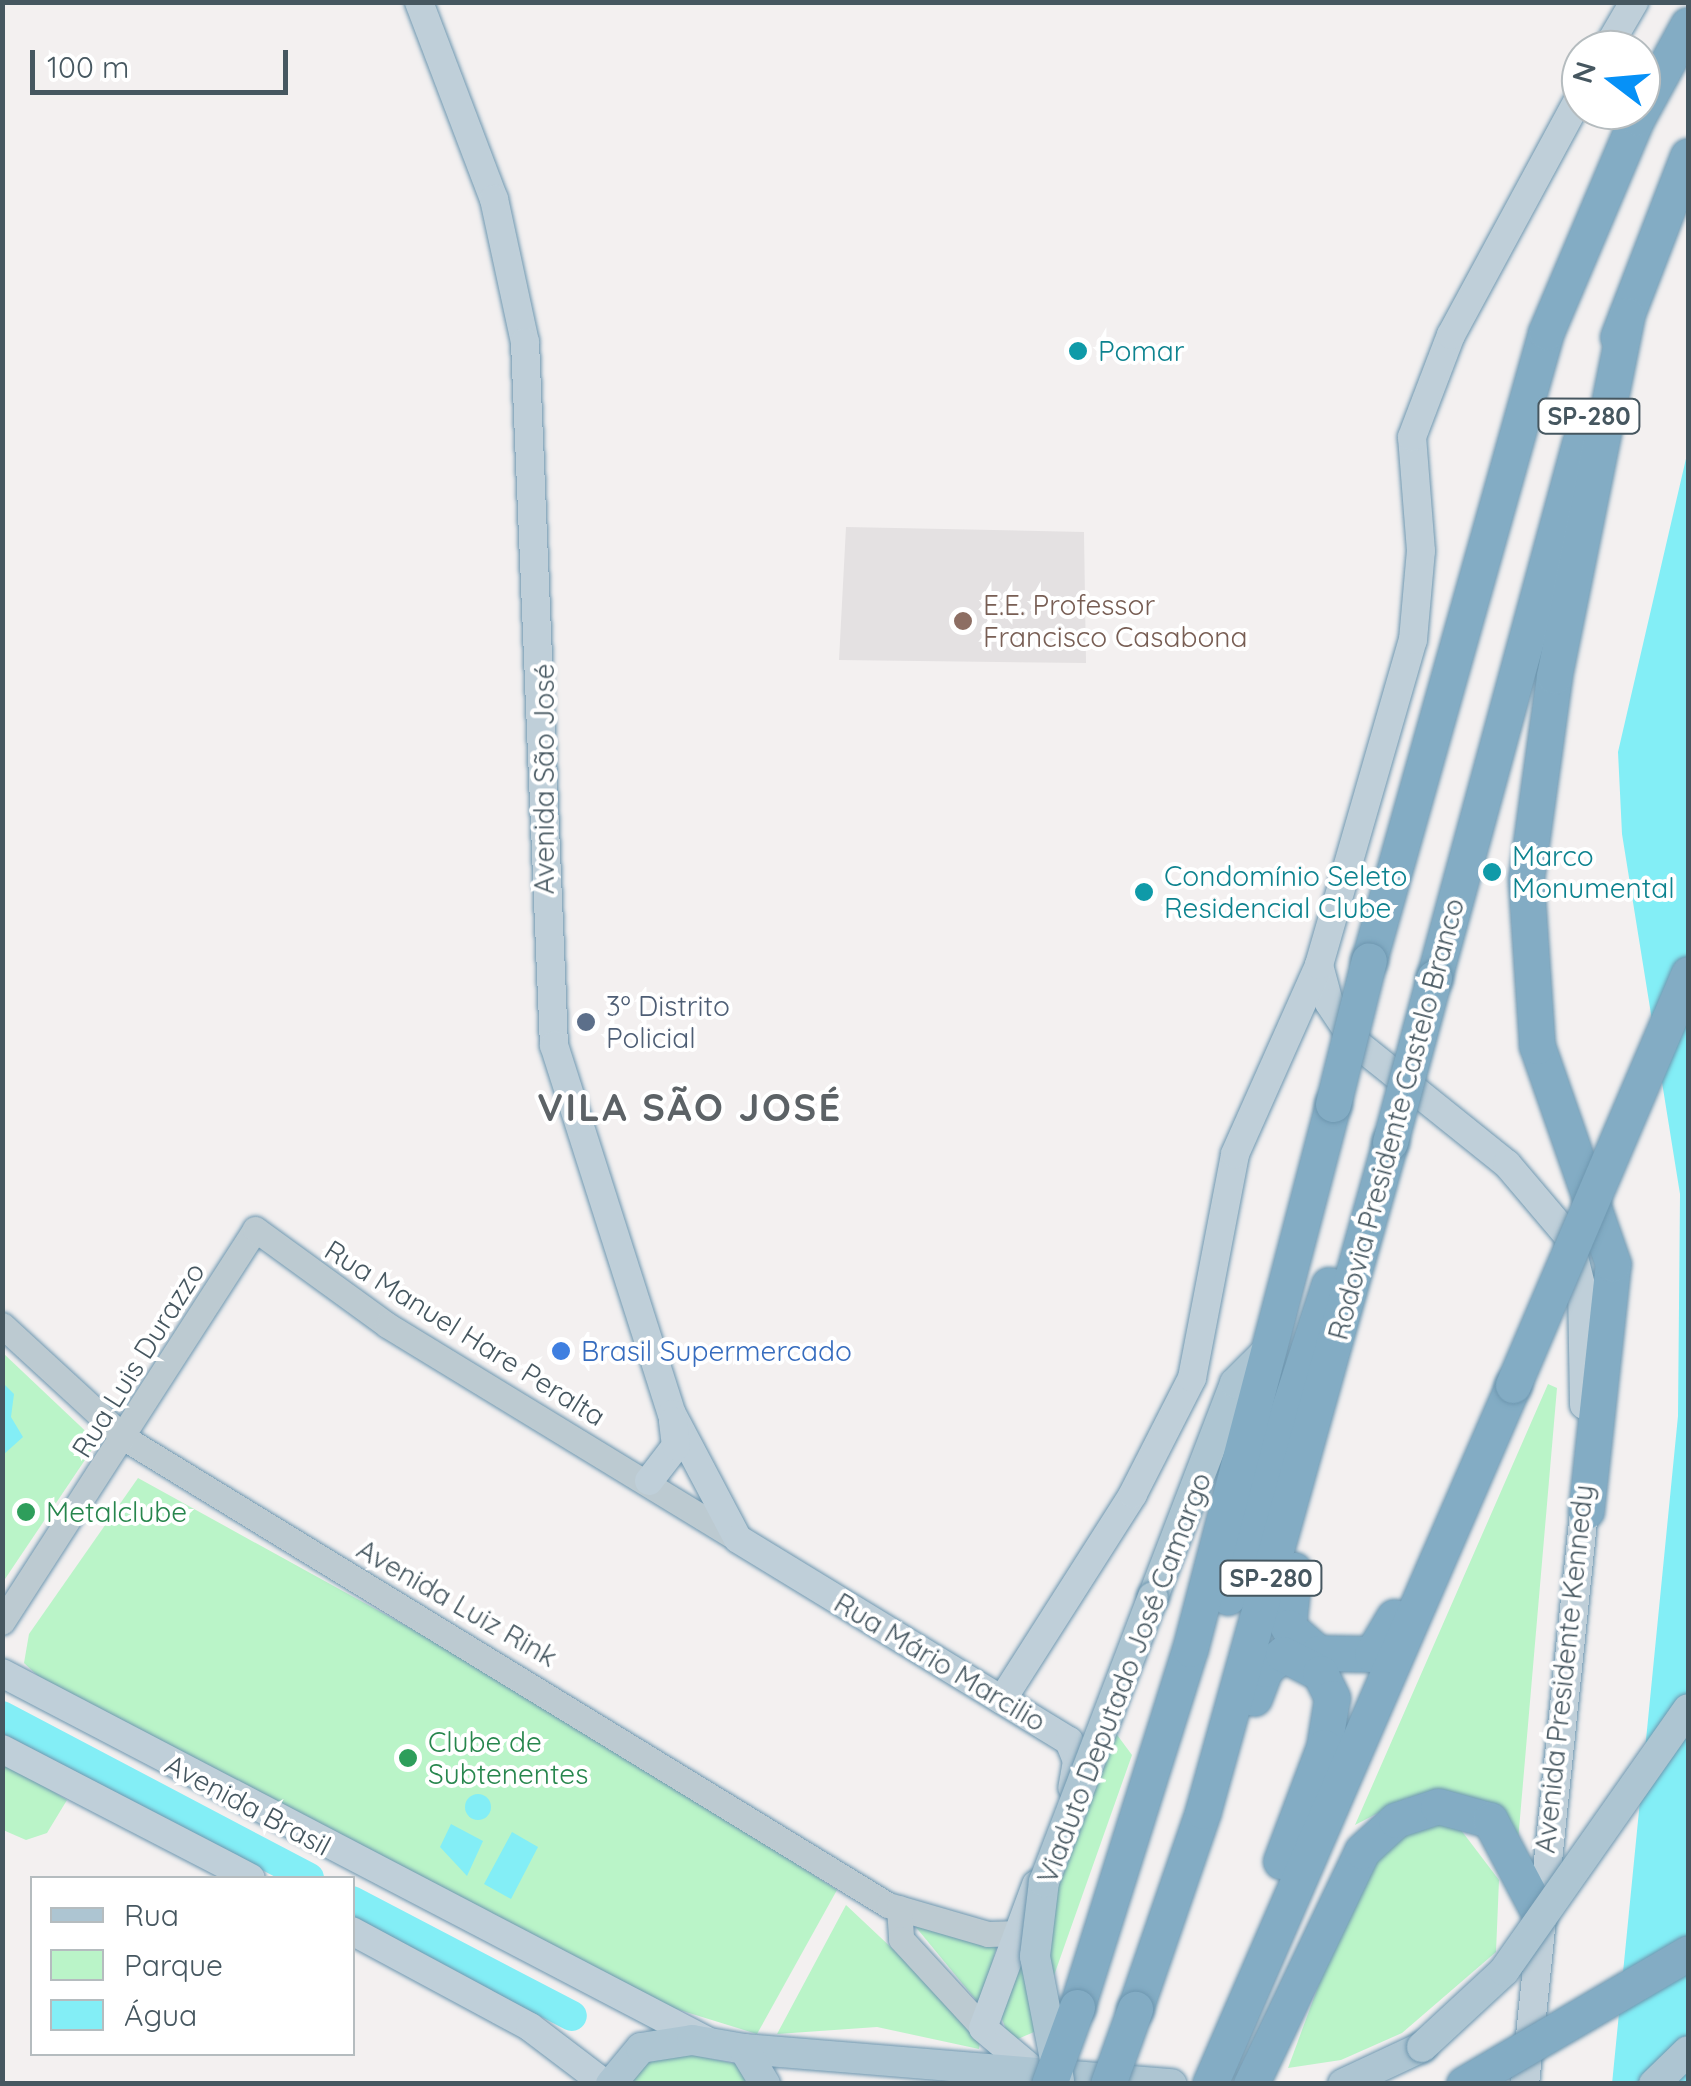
<!DOCTYPE html>
<meta charset="utf-8">
<style>
body{margin:0}
#map{position:relative;width:1691px;height:2086px;overflow:hidden;background:#f3f0f0;font-family:Quicksand,sans-serif}
div>[style]{position:absolute}
.education>*{inset:0;background:#e4e1e2}
.green>*{inset:0;background:#baf4c8}
.water>*{inset:0;background:#83eef6}
.round{border-radius:50%}
.river>*{height:30px;margin:-15px;padding:0 15px;transform-origin:15px;border-radius:15px;background:#83eef6}
.roads{filter:drop-shadow(0 0 2px #6e97b0) drop-shadow(0 0 2px #6e97b0)}
.tertiary>*{height:25px;margin:-12.5px;padding:0 12.5px;transform-origin:12.5px;border-radius:12.5px;background:#bccad1}
.secondary>*{height:28px;margin:-14px;padding:0 14px;transform-origin:14px;border-radius:14px;background:#bfcfd9}
.primary>*{height:30px;margin:-15px;padding:0 15px;transform-origin:15px;border-radius:15px;background:#adc5d2}
.motorway>*{height:35px;margin:-17.5px;padding:0 17.5px;transform-origin:17.5px;border-radius:17.5px;background:#83acc4}
.bridges{filter:drop-shadow(0 0 2px #6e97b0) drop-shadow(0 0 2px #6e97b0)}
.primary-bridge>*{height:30px;margin:-15px;padding:0 15px;transform-origin:15px;border-radius:15px;background:#adc5d2}
.motorway-bridge>*{height:35px;margin:-17.5px;padding:0 17.5px;transform-origin:17.5px;border-radius:17.5px;background:#83acc4}
.dots>*{width:28px;height:28px;translate:-50% -50%;box-sizing:border-box;border:5px solid #fff;border-radius:50%}
span{translate:-50% -50%;white-space:nowrap;text-align:center;line-height:1.15;-webkit-text-stroke:8px #fff;paint-order:stroke}
.shield-label span{padding:2px 8px;background:#fff;border:2px solid;border-radius:8px;-webkit-text-stroke-width:0}
.shield-label{font-size:25px;color:#465760;font-weight:700}
.culture-label{font-size:28px;color:#0d838f}
.left{translate:0 -50%;text-align:left}
.education-label{font-size:28px;color:#785e54}
.street-label{font-size:28px;color:#465760}
.service-label{font-size:28px;color:#4e5e75}
.shop-label{font-size:28px;color:#366cbe}
.leisure-label{font-size:28px;color:#27864d}
.district-label{font-size:38px;color:#5c6266;font-weight:700;letter-spacing:2.5px}
.frame{position:absolute;inset:0;border:5px solid #465760;pointer-events:none}
.legend{position:absolute;left:30px;top:1876px;width:325px;height:180px;box-sizing:border-box;background:#fff;border:2px solid #b5bcbf;margin:0;padding:12px 18px;list-style:none;font-size:30px;color:#465760}
.legend li{display:flex;align-items:center;gap:20px;height:50px}
.legend b{width:50px;border:2px solid #b5bcbf}
.north{position:absolute;left:1561px;top:30px;width:100px;height:100px;box-sizing:border-box;background:#fff;border:2px solid #b5bcbf;border-radius:50%;rotate:286deg;font-size:28px;font-weight:700;line-height:40px;text-align:center;color:#465760}
.north::after{content:'';display:block;margin:auto;width:35px;height:45px;background:#0691f7;clip-path:polygon(50% 0,100% 100%,50% 72%,0 100%)}
.scale{position:absolute;left:30px;top:50px;width:258px;height:45px;box-sizing:border-box;border:5px solid #465760;border-top:0;padding-left:12px;font-size:30px;line-height:35px;white-space:nowrap;color:#465760;-webkit-text-stroke:8px #fff;paint-order:stroke}
</style>
<div id="map">
<div class="education">
<div style="clip-path:polygon(846px 527px,1084px 532px,1086px 663px,839px 660px)"></div>
</div>
<div class="green">
<div style="clip-path:polygon(3px 1353px,97px 1442px,3px 1582px)"></div>
<div style="clip-path:polygon(1548px 1384px,1557px 1388px,1518px 1841px,1457px 1799px,1407px 1798px,1355px 1825px)"></div>
<div style="clip-path:polygon(138px 1478px,551px 1706px,837px 1890px,757px 2034px,631px 1995px,54px 1691px,24px 1663px,29px 1634px)"></div>
<div style="clip-path:polygon(1112px 1728px,1132px 1755px,1034px 2032px,1011px 2042px,1000px 2014px)"></div>
<div style="clip-path:polygon(2px 1760px,67px 1800px,47px 1833px,26px 1840px,3px 1830px)"></div>
<div style="clip-path:polygon(1431px 1819px,1461px 1830px,1499px 1880px,1496px 1952px,1402px 2033px,1341px 2060px,1288px 2068px,1360px 1873px,1378px 1847px)"></div>
<div style="clip-path:polygon(846px 1905px,981px 2032px,979px 2049px,877px 2027px,777px 2034px)"></div>
<div style="clip-path:polygon(910px 1920px,999px 1939px,980px 2005px)"></div>
<div style="clip-path:polygon(677px 2052px,742px 2065px,752px 2084px,616px 2084px,628px 2064px)"></div>
</div>
<div class="water">
<div style="clip-path:polygon(1688px 450px,1688px 2083px,1612px 2084px,1678px 1416px,1680px 1194px,1622px 834px,1618px 752px)"></div>
<div style="clip-path:polygon(3px 1383px,14px 1394px,11px 1417px,23px 1437px,3px 1455px)"></div>
<div class="round" style="left:465px;top:1794px;width:26px;height:26px"></div>
<div style="clip-path:polygon(451px 1824px,483px 1841px,467px 1876px,440px 1847px)"></div>
<div style="clip-path:polygon(512px 1832px,538px 1847px,511px 1899px,484px 1884px)"></div>
</div>
<div class="river">
<div style="left:2px;top:1716px;width:347px;rotate:27.8deg"></div>
<div style="left:352px;top:1901px;width:248px;rotate:27.6deg"></div>
</div>
<div class="roads">
<div class="tertiary">
<div style="left:2px;top:1325px;width:168px;rotate:42.6deg"></div>
<div style="left:126px;top:1439px;width:893px;rotate:31.45deg"></div>
<div style="left:888px;top:1905px;width:104px;rotate:16.2deg"></div>
<div style="left:988px;top:1934px;width:31px;rotate:-2deg"></div>
<div style="left:2px;top:1622px;width:467px;rotate:-57.2deg"></div>
<div style="left:255px;top:1229px;width:163px;rotate:36deg"></div>
<div style="left:387px;top:1325px;width:411px;rotate:31.4deg"></div>
<div style="left:899px;top:1908px;width:31px;rotate:86deg"></div>
<div style="left:901px;top:1939px;width:121px;rotate:47.3deg"></div>
</div>
<div class="secondary">
<div style="left:419px;top:2px;width:211px;rotate:69.2deg"></div>
<div style="left:494px;top:199px;width:146px;rotate:77.8deg"></div>
<div style="left:525px;top:342px;width:704px;rotate:87.64deg"></div>
<div style="left:554px;top:1045px;width:387px;rotate:72.3deg"></div>
<div style="left:672px;top:1414px;width:141px;rotate:62.2deg"></div>
<div style="left:738px;top:1539px;width:388px;rotate:31.4deg"></div>
<div style="left:1069px;top:1741px;width:22px;rotate:68deg"></div>
<div style="left:1077px;top:1761px;width:27px;rotate:100deg"></div>
<div style="left:1606px;top:50px;width:56px;rotate:-59.7deg"></div>
<div style="left:1319px;top:965px;width:39px;rotate:75deg"></div>
<div style="left:1329px;top:1003px;width:47px;rotate:56.3deg"></div>
<div style="left:1355px;top:1042px;width:195px;rotate:38.8deg"></div>
<div style="left:1507px;top:1164px;width:96px;rotate:49.7deg"></div>
<div style="left:1569px;top:1237px;width:54px;rotate:76deg"></div>
<div style="left:1582px;top:1289px;width:116px;rotate:89deg"></div>
<div style="left:649px;top:1481px;width:44px;rotate:-52.4deg"></div>
<div style="left:676px;top:1446px;width:25px;rotate:-97deg"></div>
<div style="left:2px;top:1673px;width:798px;rotate:27.56deg"></div>
<div style="left:1002px;top:1700px;width:244px;rotate:-57.5deg"></div>
<div style="left:1133px;top:1494px;width:130px;rotate:-63deg"></div>
<div style="left:1192px;top:1378px;width:228px;rotate:-79.1deg"></div>
<div style="left:1235px;top:1154px;width:207px;rotate:-66deg"></div>
<div style="left:1319px;top:965px;width:338px;rotate:-73.9deg"></div>
<div style="left:1413px;top:640px;width:89px;rotate:-84.9deg"></div>
<div style="left:1421px;top:551px;width:114px;rotate:-94.5deg"></div>
<div style="left:1412px;top:437px;width:109px;rotate:-69.1deg"></div>
<div style="left:1451px;top:335px;width:273px;rotate:-61.6deg"></div>
<div style="left:2px;top:1749px;width:280px;rotate:27.4deg"></div>
<div style="left:352px;top:1931px;width:202px;rotate:28.3deg"></div>
<div style="left:530px;top:2027px;width:94px;rotate:37.2deg"></div>
<div style="left:1033px;top:2070px;width:65px;rotate:-140deg"></div>
<div style="left:983px;top:2028px;width:153px;rotate:-69.7deg"></div>
<div style="left:1525px;top:2084px;width:594px;rotate:-84.11deg"></div>
</div>
<div class="primary">
<div style="left:1153px;top:1597px;width:229px;rotate:-69deg"></div>
<div style="left:1235px;top:1383px;width:49px;rotate:-45deg"></div>
<div style="left:744px;top:2049px;width:429px;rotate:4.7deg"></div>
<div style="left:611px;top:2084px;width:47px;rotate:-50.2deg"></div>
<div style="left:641px;top:2048px;width:52px;rotate:-8.9deg"></div>
<div style="left:692px;top:2040px;width:53px;rotate:9.8deg"></div>
<div style="left:744px;top:2049px;width:41px;rotate:59deg"></div>
<div style="left:1343px;top:2084px;width:87px;rotate:-25.1deg"></div>
<div style="left:1654px;top:2084px;width:47px;rotate:-44.1deg"></div>
</div>
<div class="motorway">
<div style="left:1618px;top:337px;width:194px;rotate:-68.9deg"></div>
<div style="left:1369px;top:960px;width:652px;rotate:-74.26deg"></div>
<div style="left:1546px;top:332px;width:233px;rotate:-67deg"></div>
<div style="left:1637px;top:118px;width:106px;rotate:-61.3deg"></div>
<div style="left:1434px;top:978px;width:556px;rotate:-74.76deg"></div>
<div style="left:1586px;top:1511px;width:248px;rotate:-83.8deg"></div>
<div style="left:1613px;top:1264px;width:231px;rotate:-109.2deg"></div>
<div style="left:1537px;top:1046px;width:167px;rotate:-93.8deg"></div>
<div style="left:1526px;top:879px;width:205px;rotate:-82.1deg"></div>
<div style="left:1554px;top:676px;width:368px;rotate:-78.6deg"></div>
<div style="left:1294px;top:1570px;width:57px;rotate:96deg"></div>
<div style="left:1288px;top:1627px;width:40px;rotate:41deg"></div>
<div style="left:1318px;top:1653px;width:54px;rotate:1.1deg"></div>
<div style="left:1372px;top:1654px;width:43px;rotate:-59.3deg"></div>
<div style="left:1228px;top:1597px;width:328px;rotate:-72.1deg"></div>
<div style="left:1254px;top:1698px;width:31px;rotate:-69deg"></div>
<div style="left:1265px;top:1669px;width:23px;rotate:-40deg"></div>
<div style="left:1283px;top:1654px;width:42px;rotate:27.2deg"></div>
<div style="left:1320px;top:1673px;width:28px;rotate:64deg"></div>
<div style="left:1332px;top:1698px;width:50px;rotate:99.3deg"></div>
<div style="left:1324px;top:1747px;width:122px;rotate:110.7deg"></div>
<div style="left:1077px;top:2007px;width:375px;rotate:-72.5deg"></div>
<div style="left:1190px;top:1649px;width:563px;rotate:-75.3deg"></div>
<div style="left:1135px;top:2009px;width:209px;rotate:-71deg"></div>
<div style="left:1203px;top:1811px;width:695px;rotate:-74.38deg"></div>
<div style="left:1210px;top:2084px;width:762px;rotate:-66.56deg"></div>
<div style="left:1251px;top:2084px;width:258px;rotate:-64.5deg"></div>
<div style="left:1362px;top:1851px;width:46px;rotate:-42.4deg"></div>
<div style="left:1396px;top:1820px;width:44px;rotate:-18.4deg"></div>
<div style="left:1438px;top:1806px;width:54px;rotate:15.1deg"></div>
<div style="left:1490px;top:1820px;width:103px;rotate:62.2deg"></div>
</div>
</div>
<div class="bridges">
<div class="primary-bridge">
<div style="left:1422px;top:2047px;width:112px;rotate:-42.8deg"></div>
<div style="left:1504px;top:1971px;width:320px;rotate:-54.9deg"></div>
<div style="left:1059px;top:2080px;width:126px;rotate:-101deg"></div>
<div style="left:1035px;top:1956px;width:75px;rotate:-83.1deg"></div>
<div style="left:1044px;top:1882px;width:305px;rotate:-69.1deg"></div>
</div>
<div class="motorway-bridge">
<div style="left:1333px;top:1104px;width:148px;rotate:-76deg"></div>
<div style="left:1390px;top:1142px;width:170px;rotate:-75deg"></div>
<div style="left:1513px;top:1385px;width:447px;rotate:-66.9deg"></div>
<div style="left:1049px;top:2084px;width:82px;rotate:-70deg"></div>
<div style="left:1108px;top:2084px;width:80px;rotate:-70.2deg"></div>
<div style="left:1464px;top:2084px;width:259px;rotate:-30.3deg"></div>
</div>
</div>
<div class="dots">
<div style="left:1078px;top:351px;background:#0f9aa8"></div>
<div style="left:963px;top:621px;background:#8d6e63"></div>
<div style="left:1492px;top:872px;background:#0f9aa8"></div>
<div style="left:1144px;top:892px;background:#0f9aa8"></div>
<div style="left:586px;top:1022px;background:#5c6f8a"></div>
<div style="left:561px;top:1351px;background:#3f7fe0"></div>
<div style="left:26px;top:1512px;background:#2e9e5b"></div>
<div style="left:408px;top:1758px;background:#2e9e5b"></div>
</div>
<div class="shield-label">
<span style="left:1589px;top:416px">SP-280</span>
<span style="left:1271px;top:1578px">SP-280</span>
</div>
<div class="culture-label">
<span class="left" style="left:1098px;top:351px">Pomar</span>
<span class="left" style="left:1512px;top:872px">Marco<br>Monumental</span>
<span class="left" style="left:1164px;top:892px">Condomínio Seleto<br>Residencial Clube</span>
</div>
<div class="education-label">
<span class="left" style="left:983px;top:621px">E.E. Professor<br>Francisco Casabona</span>
</div>
<div class="street-label">
<span style="left:544px;top:779px;rotate:-90deg">Avenida São José</span>
<span style="left:1396px;top:1119px;rotate:-75deg">Rodovia Presidente Castelo Branco</span>
<span style="left:465px;top:1333px;rotate:32deg">Rua Manuel Hare Peralta</span>
<span style="left:138px;top:1360px;rotate:-58deg">Rua Luis Durazzo</span>
<span style="left:457px;top:1603px;rotate:30deg">Avenida Luiz Rink</span>
<span style="left:940px;top:1662px;rotate:31deg">Rua Mário Marcilio</span>
<span style="left:1564px;top:1669px;rotate:-84deg">Avenida Presidente Kennedy</span>
<span style="left:1124px;top:1678px;rotate:-69deg">Viaduto Deputado José Camargo</span>
<span style="left:248px;top:1805px;rotate:28deg">Avenida Brasil</span>
</div>
<div class="service-label">
<span class="left" style="left:606px;top:1022px">3º Distrito<br>Policial</span>
</div>
<div class="shop-label">
<span class="left" style="left:581px;top:1351px">Brasil Supermercado</span>
</div>
<div class="leisure-label">
<span class="left" style="left:46px;top:1512px">Metalclube</span>
<span class="left" style="left:428px;top:1758px">Clube de<br>Subtenentes</span>
</div>
<div class="district-label">
<span style="left:690px;top:1108px">VILA SÃO JOSÉ</span>
</div>
<div class="frame"></div>
<ul class="legend">
<li><b style="height:12px;background:#adc5d2"></b>Rua</li>
<li><b style="height:28px;background:#baf4c8"></b>Parque</li>
<li><b style="height:28px;background:#83eef6"></b>Água</li>
</ul>
<div class="north">N</div>
<div class="scale">100 m</div>
</div>
